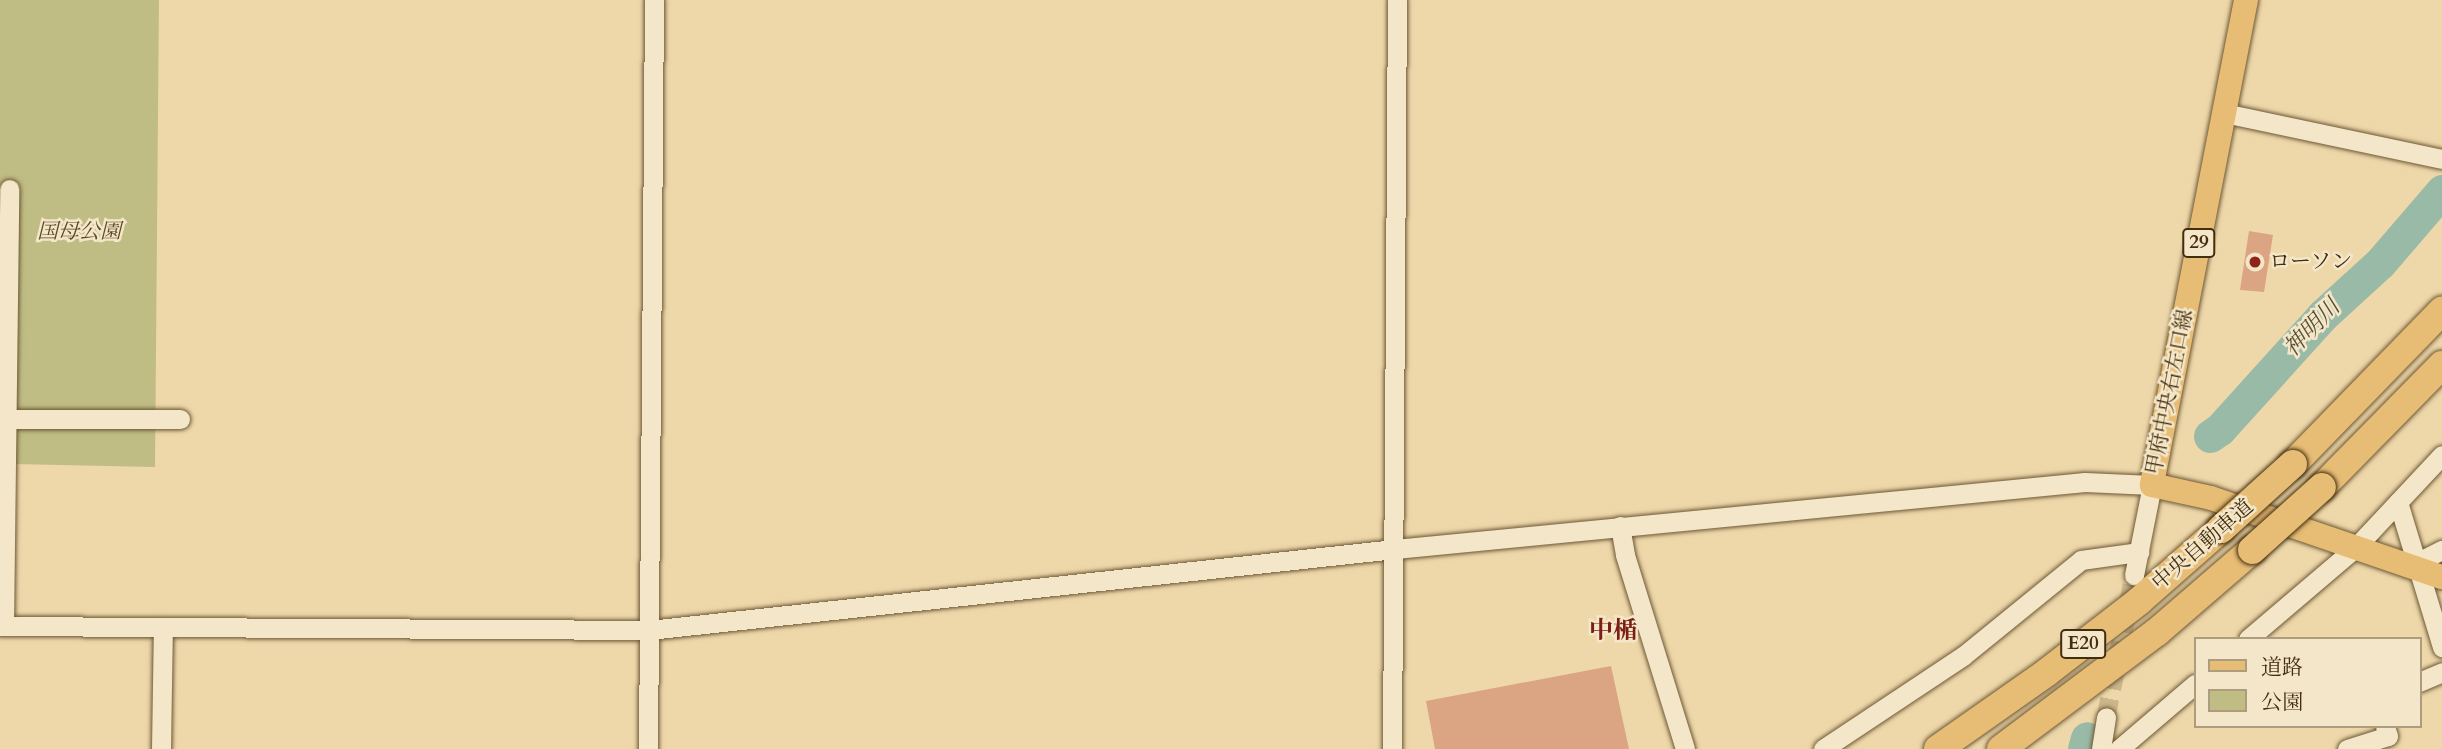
<!DOCTYPE html>
<meta charset="utf-8">
<style>
body{margin:0}
#map{position:relative;width:2442px;height:749px;overflow:hidden;background:#eed8aa;font-family:Cardo,"Noto Serif JP",serif}
div>[style]{position:absolute}
.green>*{inset:0;background:#bfbd84}
.river>*{height:33px;margin:-16.5px;padding:0 16.5px;transform-origin:16.5px;border-radius:16.5px;background:#99baa7}
.building>*{inset:0;background:#dba483}
.minor-tunnel>*{height:19px;margin-top:-9.5px;transform-origin:0;background:repeating-linear-gradient(90deg,#ccb68b 0 19px,transparent 0 29px)}
.roads{filter:drop-shadow(0 0 2px #6d5835) drop-shadow(0 0 2px #6d5835)}
.minor>*{height:19px;margin:-9.5px;padding:0 9.5px;transform-origin:9.5px;border-radius:9.5px;background:#f4e6c8}
.major>*{height:24px;margin:-12px;padding:0 12px;transform-origin:12px;border-radius:12px;background:#e7bc75}
.highway>*{height:28px;margin:-14px;padding:0 14px;transform-origin:14px;border-radius:14px;background:#e7bc75}
.bridges{filter:drop-shadow(0 0 2px #422d0e) drop-shadow(0 0 2px #422d0e)}
.highway-bridge>*{height:28px;margin:-14px;padding:0 14px;transform-origin:14px;border-radius:14px;background:#e7bc75}
.dots>*{width:19px;height:19px;translate:-50% -50%;box-sizing:border-box;border:4px solid #f4e6c8;border-radius:50%}
span{translate:-50% -50%;white-space:nowrap;text-align:center;line-height:1.15;-webkit-text-stroke:5px #f4e6c8;paint-order:stroke}
.shield-label span{padding:2px 5px;background:#f4e6c8;border:2px solid;border-radius:5px;-webkit-text-stroke-width:0}
.shield-label{font-size:19px;color:#422d0e;font-weight:700}
.park-label{font-size:21px;color:#5b4a26;font-style:italic}
.poi-label{font-size:21px;color:#422d0e}
.left{translate:0 -50%;text-align:left}
.street-label{font-size:21px;color:#422d0e}
.water-label{font-size:23px;color:#585034;font-style:italic}
.quarter-label{font-size:24px;color:#7a1f14;font-weight:700}
.legend{position:absolute;left:2194px;top:637px;width:228px;height:91px;box-sizing:border-box;background:#f4e6c8;border:2px solid #ad9c7e;margin:0;padding:9px 12px;list-style:none;font-size:21px;color:#422d0e}
.legend li{display:flex;align-items:center;gap:14px;height:35px}
.legend b{width:35px;border:2px solid #ad9c7e}
</style>
<div id="map">
<div class="green">
<div style="clip-path:polygon(0 0,159px 0,155px 467px,13px 464px,0 606px)"></div>
</div>
<div class="river">
<div style="left:2210px;top:436px;width:12px;rotate:-35deg"></div>
<div style="left:2220px;top:429px;width:154px;rotate:-47.9deg"></div>
<div style="left:2323px;top:315px;width:77px;rotate:-42.4deg"></div>
<div style="left:2380px;top:263px;width:95px;rotate:-49.3deg"></div>
<div style="left:2084px;top:749px;width:11px;rotate:-75deg"></div>
</div>
<div class="building">
<div style="clip-path:polygon(2249px 231px,2273px 235px,2264px 292px,2240px 290px)"></div>
<div style="clip-path:polygon(1611px 666px,1629px 749px,1435px 749px,1426px 701px)"></div>
</div>
<div class="minor-tunnel">
<div style="left:2106px;top:717px;width:145px;rotate:-78.8deg"></div>
</div>
<div class="roads">
<div class="minor">
<div style="left:2224px;top:113px;width:223px;rotate:11.9deg"></div>
<div style="left:0;top:419px;width:180px"></div>
<div style="left:2398px;top:502px;width:152px;rotate:73.1deg"></div>
<div style="left:1620px;top:526px;width:29px;rotate:80deg"></div>
<div style="left:1625px;top:555px;width:203px;rotate:72.8deg"></div>
<div style="left:2418px;top:562px;width:27px;rotate:-27deg"></div>
<div style="left:0;top:626px;width:649px;rotate:0.35deg"></div>
<div style="left:649px;top:630px;width:750px;rotate:-6.2deg"></div>
<div style="left:1395px;top:549px;width:693px;rotate:-5.55deg"></div>
<div style="left:2085px;top:482px;width:67px;rotate:2.6deg"></div>
<div style="left:2152px;top:485px;width:92px;rotate:101.3deg"></div>
<div style="left:4px;top:626px;width:437px;rotate:-89.3deg"></div>
<div style="left:2248px;top:639px;width:140px;rotate:-40.4deg"></div>
<div style="left:2355px;top:548px;width:127px;rotate:-46.9deg"></div>
<div style="left:2419px;top:682px;width:25px;rotate:-23deg"></div>
<div style="left:161px;top:749px;width:122px;rotate:-89.1deg"></div>
<div style="left:648px;top:749px;width:749px;rotate:-89.54deg"></div>
<div style="left:1392px;top:749px;width:749px;rotate:-89.62deg"></div>
<div style="left:1823px;top:749px;width:168px;rotate:-33.6deg"></div>
<div style="left:1963px;top:656px;width:152px;rotate:-39.1deg"></div>
<div style="left:2081px;top:560px;width:59px;rotate:-7.9deg"></div>
<div style="left:2101px;top:749px;width:32px;rotate:-81deg"></div>
<div style="left:2119px;top:749px;width:100px;rotate:-40.5deg"></div>
<div style="left:2347px;top:749px;width:43px;rotate:-17.6deg"></div>
<div style="left:2388px;top:736px;width:10px;rotate:-107deg"></div>
</div>
<div class="major">
<div style="left:2246px;top:0;width:494px;rotate:101deg"></div>
<div style="left:2152px;top:485px;width:60px;rotate:12.4deg"></div>
<div style="left:2211px;top:498px;width:244px;rotate:18.9deg"></div>
</div>
<div class="highway">
<div style="left:2293px;top:464px;width:214px;rotate:-45.8deg"></div>
<div style="left:2322px;top:487px;width:171px;rotate:-45.5deg"></div>
<div style="left:1938px;top:749px;width:132px;rotate:-35.1deg"></div>
<div style="left:2046px;top:673px;width:118px;rotate:-37.7deg"></div>
<div style="left:2139px;top:601px;width:109px;rotate:-41.3deg"></div>
<div style="left:2001px;top:749px;width:195px;rotate:-36.9deg"></div>
<div style="left:2157px;top:632px;width:125px;rotate:-40.8deg"></div>
</div>
</div>
<div class="bridges">
<div class="highway-bridge">
<div style="left:2221px;top:529px;width:97px;rotate:-42.1deg"></div>
<div style="left:2252px;top:550px;width:94px;rotate:-42deg"></div>
</div>
</div>
<div class="dots">
<div style="left:2255px;top:262px;background:#8f2418"></div>
</div>
<div class="shield-label">
<span style="left:2199px;top:243px">29</span>
<span style="left:2083px;top:644px">E20</span>
</div>
<div class="park-label">
<span style="left:79px;top:232px">国母公園</span>
</div>
<div class="poi-label">
<span class="left" style="left:2269px;top:262px">ローソン</span>
</div>
<div class="street-label">
<span style="left:2170px;top:392px;rotate:-79deg">甲府中央右左口線</span>
<span style="left:2203px;top:545px;rotate:-41deg">中央自動車道</span>
</div>
<div class="water-label">
<span style="left:2312px;top:328px;rotate:-46deg">神明川</span>
</div>
<div class="quarter-label">
<span style="left:1613px;top:631px">中楯</span>
</div>
<ul class="legend">
<li><b style="height:9px;background:#e7bc75"></b>道路</li>
<li><b style="height:19px;background:#bfbd84"></b>公園</li>
</ul>
</div>
